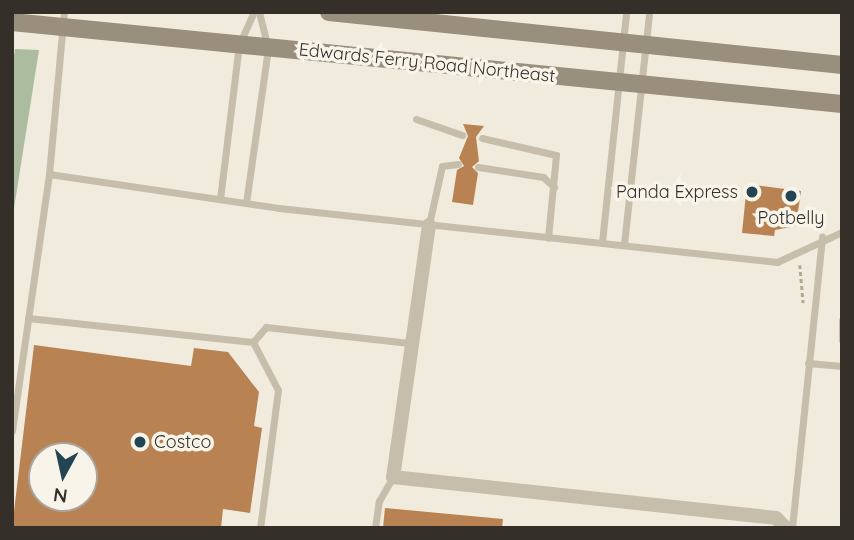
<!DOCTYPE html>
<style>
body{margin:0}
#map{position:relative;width:854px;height:540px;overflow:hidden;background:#f0ebdd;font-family:Quicksand,sans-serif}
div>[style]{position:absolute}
.green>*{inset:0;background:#acbd9f}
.building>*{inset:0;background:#b98252}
.path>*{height:2.5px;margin-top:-1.25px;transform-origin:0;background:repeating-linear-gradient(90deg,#b2a895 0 3.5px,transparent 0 7px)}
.lane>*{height:7px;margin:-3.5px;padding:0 3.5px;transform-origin:3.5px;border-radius:3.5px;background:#c6beaa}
.street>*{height:14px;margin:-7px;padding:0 7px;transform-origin:7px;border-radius:7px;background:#c6beaa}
.secondary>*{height:18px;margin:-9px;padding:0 9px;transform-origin:9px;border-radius:9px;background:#9a8e7c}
.dots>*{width:19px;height:19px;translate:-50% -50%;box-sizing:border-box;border:4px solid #f8f4e9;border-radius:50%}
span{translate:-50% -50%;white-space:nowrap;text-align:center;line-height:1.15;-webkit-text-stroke:7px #f8f4e9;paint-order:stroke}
.street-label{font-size:18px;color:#352f29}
.poi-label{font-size:18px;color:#352f29}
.right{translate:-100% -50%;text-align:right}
.left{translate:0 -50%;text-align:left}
.frame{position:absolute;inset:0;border:14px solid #352f29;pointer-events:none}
.north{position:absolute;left:28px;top:442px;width:70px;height:70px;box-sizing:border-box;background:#f8f4e9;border:2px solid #aaa59c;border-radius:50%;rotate:188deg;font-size:19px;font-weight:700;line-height:28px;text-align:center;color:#352f29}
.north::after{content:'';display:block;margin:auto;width:24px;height:32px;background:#234452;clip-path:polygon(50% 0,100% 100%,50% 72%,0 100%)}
</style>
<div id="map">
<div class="green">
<div style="clip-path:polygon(15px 49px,39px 50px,12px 221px,12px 69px)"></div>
</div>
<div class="building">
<div style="clip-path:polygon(463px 124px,484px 126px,476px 137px,479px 161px,472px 167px,478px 173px,473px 205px,452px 202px,457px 170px,464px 166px,459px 158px,468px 136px)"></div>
<div style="clip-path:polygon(747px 184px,801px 191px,796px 226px,775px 230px,774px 236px,742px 233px)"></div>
<div style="clip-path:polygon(evenodd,34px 345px,191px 366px,194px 348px,228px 352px,259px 392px,254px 426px,262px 428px,250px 513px,223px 509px,221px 528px,12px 528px,34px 345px,42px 456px,84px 456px,84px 498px,42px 498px,42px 456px)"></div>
<div style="clip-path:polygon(385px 508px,503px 519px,502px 528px,383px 528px)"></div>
</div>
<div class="path">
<div style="left:800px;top:265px;width:38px;rotate:85deg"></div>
</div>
<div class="lane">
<div style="left:64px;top:12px;width:163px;rotate:95.3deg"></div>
<div style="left:49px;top:174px;width:232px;rotate:8.4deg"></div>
<div style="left:279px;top:208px;width:501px;rotate:6.19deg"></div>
<div style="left:777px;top:262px;width:72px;rotate:-24.8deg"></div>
<div style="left:416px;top:119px;width:49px;rotate:19.2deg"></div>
<div style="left:482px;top:138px;width:76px;rotate:12.9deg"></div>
<div style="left:556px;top:155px;width:83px;rotate:95.5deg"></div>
<div style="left:478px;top:167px;width:66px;rotate:8.7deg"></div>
<div style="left:543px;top:177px;width:15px;rotate:42deg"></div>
<div style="left:220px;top:199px;width:155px;rotate:-83deg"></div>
<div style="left:239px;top:45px;width:36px;rotate:-66deg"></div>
<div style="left:246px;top:203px;width:157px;rotate:-81.9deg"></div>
<div style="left:268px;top:48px;width:37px;rotate:-104deg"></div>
<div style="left:429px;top:224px;width:59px;rotate:-77.4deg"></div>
<div style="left:442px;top:166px;width:16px;rotate:-7deg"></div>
<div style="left:602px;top:242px;width:231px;rotate:-84deg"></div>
<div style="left:624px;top:244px;width:233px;rotate:-83.8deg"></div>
<div style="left:28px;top:318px;width:226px;rotate:6.1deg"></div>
<div style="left:253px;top:342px;width:20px;rotate:-49deg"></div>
<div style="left:266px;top:327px;width:144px;rotate:6.4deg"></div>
<div style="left:842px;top:320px;width:20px;rotate:90deg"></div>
<div style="left:253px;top:342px;width:54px;rotate:62.5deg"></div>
<div style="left:278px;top:390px;width:139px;rotate:97.4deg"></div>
<div style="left:808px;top:363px;width:34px;rotate:5deg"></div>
<div style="left:12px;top:431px;width:260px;rotate:-81.8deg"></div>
<div style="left:375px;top:528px;width:27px;rotate:-82deg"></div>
<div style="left:379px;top:501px;width:28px;rotate:-60deg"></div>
<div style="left:792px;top:528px;width:293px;rotate:-84.1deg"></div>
</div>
<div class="street">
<div style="left:429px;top:225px;width:255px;rotate:98.1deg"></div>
<div style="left:393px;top:477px;width:385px;rotate:6.1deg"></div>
<div style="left:776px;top:518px;width:14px;rotate:45deg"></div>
</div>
<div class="secondary">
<div style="left:329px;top:12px;width:516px;rotate:5.9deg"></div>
<div style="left:12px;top:22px;width:834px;rotate:5.64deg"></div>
</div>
<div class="dots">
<div style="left:752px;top:192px;background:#234452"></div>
<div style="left:791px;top:196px;background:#234452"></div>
<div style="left:140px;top:442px;background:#234452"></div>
</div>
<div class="street-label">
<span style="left:427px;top:63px;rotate:6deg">Edwards Ferry Road Northeast</span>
</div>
<div class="poi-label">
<span class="right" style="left:738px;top:192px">Panda Express</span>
<span style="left:791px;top:218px">Potbelly</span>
<span class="left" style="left:154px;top:442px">Costco</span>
</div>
<div class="frame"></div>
<div class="north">N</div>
</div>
